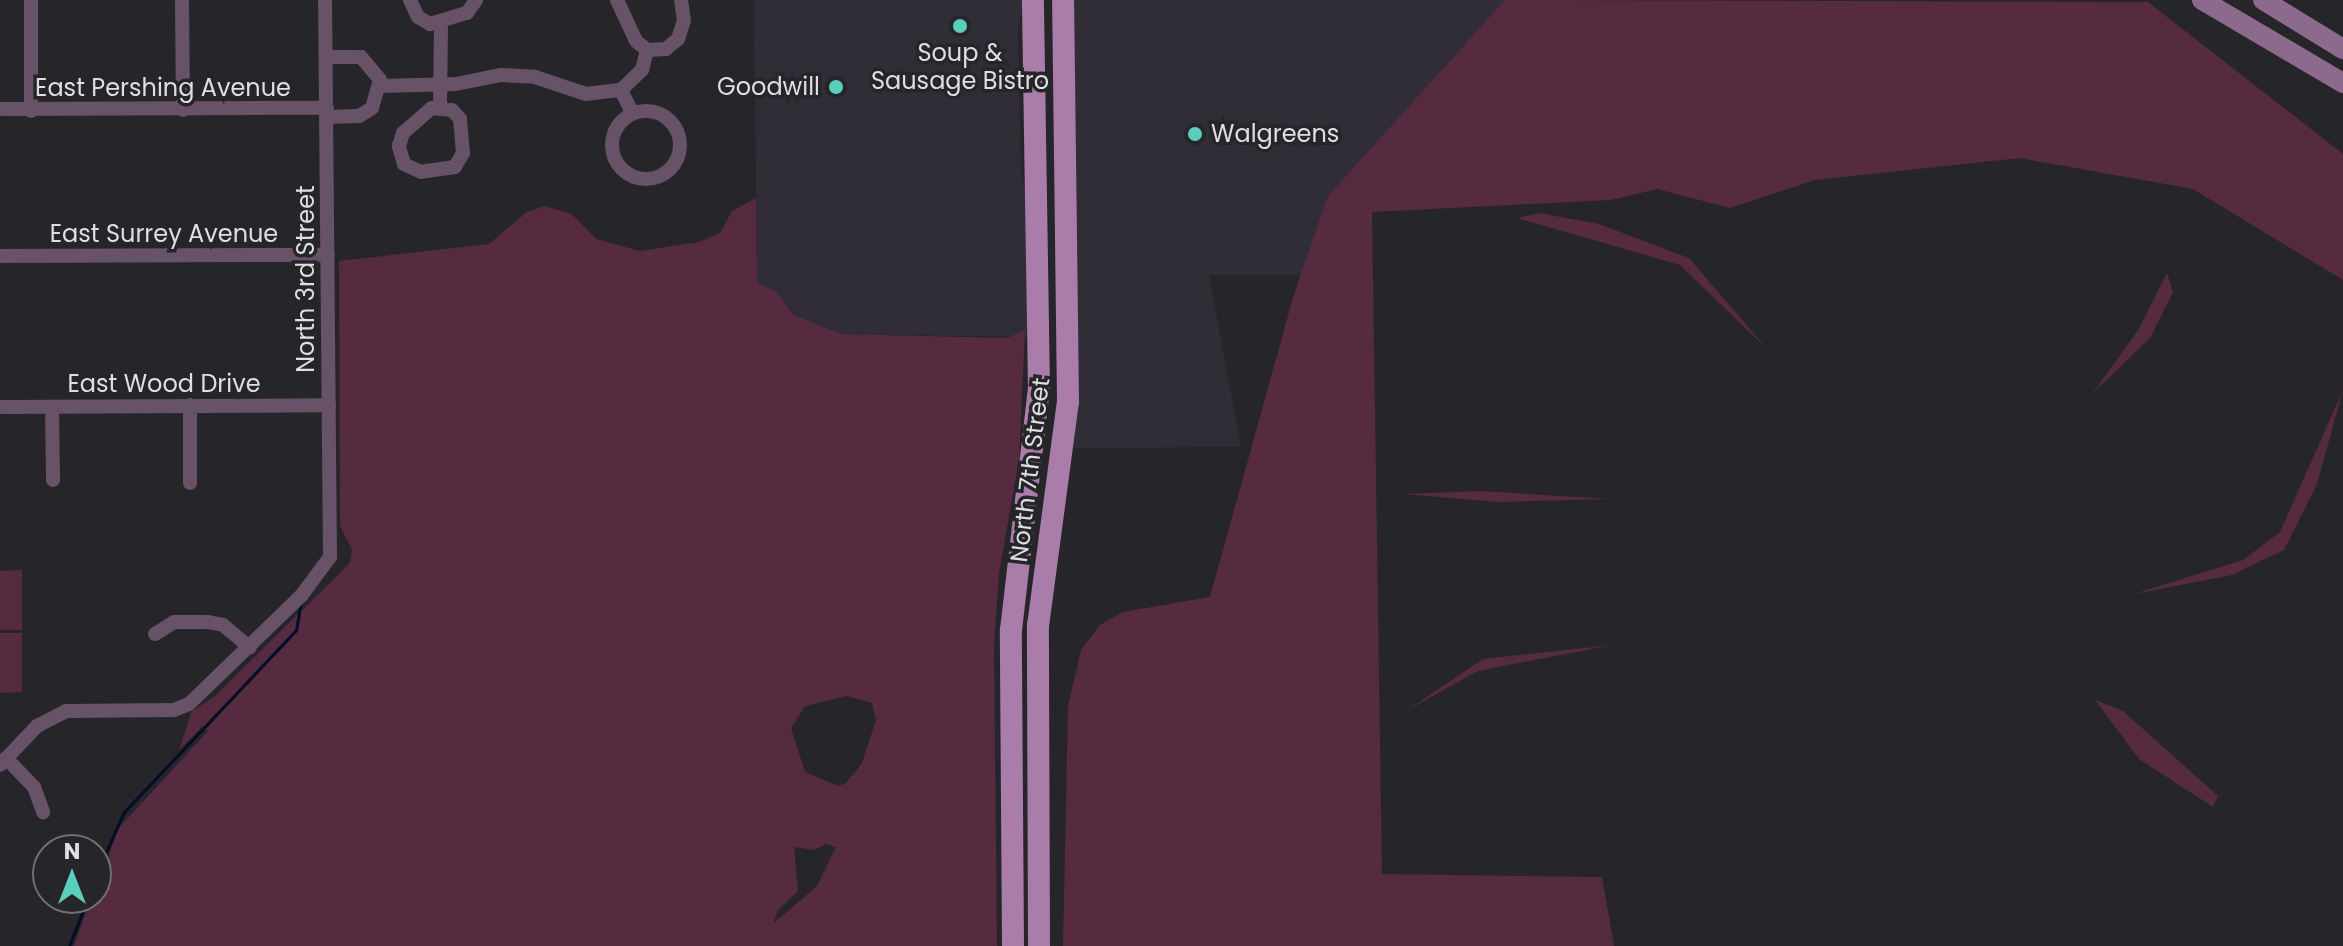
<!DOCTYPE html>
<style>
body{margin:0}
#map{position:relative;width:2343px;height:946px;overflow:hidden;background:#262529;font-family:Poppins,sans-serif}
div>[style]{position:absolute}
.built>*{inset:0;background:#312d36}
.green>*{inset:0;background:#562b40}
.stream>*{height:3px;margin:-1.5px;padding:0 1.5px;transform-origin:1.5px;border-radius:1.5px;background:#000e28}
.street>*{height:14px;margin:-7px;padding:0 7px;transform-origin:7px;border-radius:7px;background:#675268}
.street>.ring{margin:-7px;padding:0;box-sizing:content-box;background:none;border:14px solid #675268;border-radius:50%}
.secondary>*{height:20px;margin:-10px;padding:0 10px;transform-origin:10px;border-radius:10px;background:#8c6a8d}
.primary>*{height:22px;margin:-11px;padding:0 11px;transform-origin:11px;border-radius:11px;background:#a97ca9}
.dots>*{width:22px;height:22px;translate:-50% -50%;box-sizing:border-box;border:4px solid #262529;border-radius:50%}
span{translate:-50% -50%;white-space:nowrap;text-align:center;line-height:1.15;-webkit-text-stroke:7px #262529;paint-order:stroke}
.poi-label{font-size:24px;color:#dfdee1}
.right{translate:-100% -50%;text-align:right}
.left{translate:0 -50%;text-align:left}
.street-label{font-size:24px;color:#dfdee1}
.north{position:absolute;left:32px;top:834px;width:80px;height:80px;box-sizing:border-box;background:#262529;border:2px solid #706f73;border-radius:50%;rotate:0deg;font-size:22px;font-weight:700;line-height:32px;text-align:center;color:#dfdee1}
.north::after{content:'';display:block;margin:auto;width:28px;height:36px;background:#5bcebb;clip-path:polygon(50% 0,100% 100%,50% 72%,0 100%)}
</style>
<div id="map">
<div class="built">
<div style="clip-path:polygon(754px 0,1023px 0,1018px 31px,1021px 170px,1028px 209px,1029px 337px,842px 334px,794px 315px,776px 292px,757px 282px)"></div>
<div style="clip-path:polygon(1073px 0,1506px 0,1330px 194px,1301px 275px,1209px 275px,1241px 447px,1073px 448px)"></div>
</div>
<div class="green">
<div style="clip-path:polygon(1505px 0,2148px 2px,2343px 154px,2343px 280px,2193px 189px,2020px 158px,1815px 180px,1730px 208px,1657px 189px,1611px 200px,1372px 212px,1382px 874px,1602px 877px,1614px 946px,1063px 946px,1068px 706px,1081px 650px,1100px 625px,1123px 612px,1210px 597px,1294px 294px,1328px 196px)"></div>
<div style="clip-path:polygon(evenodd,756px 198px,757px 282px,776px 292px,794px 315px,842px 334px,1007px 338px,1025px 330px,1019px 460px,999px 573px,994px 645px,997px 946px,74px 946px,91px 898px,96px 898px,117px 830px,208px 731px,203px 726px,179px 750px,192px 711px,214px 697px,350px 563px,352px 550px,340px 526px,339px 261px,489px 244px,527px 212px,545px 206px,572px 214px,596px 239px,640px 251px,699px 242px,720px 233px,732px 211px,756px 198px,847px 696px,872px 703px,876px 720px,862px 763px,846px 783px,838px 786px,805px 772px,791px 728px,805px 706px,847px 696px,756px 198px,826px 844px,836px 847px,817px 886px,774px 923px,777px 911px,798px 891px,794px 847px,814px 850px,826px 844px)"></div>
<div style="clip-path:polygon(1539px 213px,1599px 224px,1689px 258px,1767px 349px,1680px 265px,1517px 218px)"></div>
<div style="clip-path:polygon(2167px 273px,2173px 292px,2150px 338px,2092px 394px,2139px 329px)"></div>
<div style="clip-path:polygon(2343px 390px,2317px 484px,2284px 550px,2232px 575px,2134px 594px,2243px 560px,2280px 532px)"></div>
<div style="clip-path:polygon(1480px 491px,1610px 499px,1498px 502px,1403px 494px)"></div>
<div style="clip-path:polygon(22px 570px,22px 630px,0 630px,0 571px)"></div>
<div style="clip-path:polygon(22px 633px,22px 692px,0 693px,0 633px)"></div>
<div style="clip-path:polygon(1612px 645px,1478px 671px,1406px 711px,1483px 659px)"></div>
<div style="clip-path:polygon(2095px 700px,2123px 711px,2218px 796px,2213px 807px,2139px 759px)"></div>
</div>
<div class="stream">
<div style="left:96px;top:874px;width:68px;rotate:-65.7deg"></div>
<div style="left:124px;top:812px;width:250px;rotate:-46.6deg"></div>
<div style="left:296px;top:630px;width:28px;rotate:-80deg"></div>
<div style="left:69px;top:946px;width:52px;rotate:-68.4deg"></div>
</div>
<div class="street">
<div style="left:31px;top:0;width:111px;rotate:90deg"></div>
<div style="left:182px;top:0;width:110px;rotate:89.5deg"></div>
<div style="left:410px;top:0;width:19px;rotate:65deg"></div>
<div style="left:418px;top:17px;width:14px;rotate:30deg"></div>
<div style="left:430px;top:24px;width:39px;rotate:-17deg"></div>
<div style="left:467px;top:13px;width:16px;rotate:-55deg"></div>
<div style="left:617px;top:0;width:45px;rotate:65.1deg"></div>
<div style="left:636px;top:41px;width:14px;rotate:39deg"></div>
<div style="left:647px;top:50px;width:19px;rotate:-3deg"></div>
<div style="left:666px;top:49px;width:16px;rotate:-40deg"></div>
<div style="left:678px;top:39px;width:19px;rotate:-72deg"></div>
<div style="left:684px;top:21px;width:21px;rotate:-98deg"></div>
<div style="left:326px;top:57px;width:35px"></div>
<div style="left:361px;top:57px;width:30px;rotate:50deg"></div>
<div style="left:380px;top:80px;width:29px;rotate:106deg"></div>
<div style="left:372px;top:108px;width:15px;rotate:148deg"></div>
<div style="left:359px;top:116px;width:32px;rotate:178deg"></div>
<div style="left:380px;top:86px;width:76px;rotate:-1.5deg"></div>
<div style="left:456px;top:84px;width:46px;rotate:-11.3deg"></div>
<div style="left:501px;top:75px;width:34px;rotate:3deg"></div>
<div style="left:535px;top:77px;width:54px;rotate:18.4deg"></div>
<div style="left:586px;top:94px;width:35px;rotate:-7deg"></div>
<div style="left:432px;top:108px;width:20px;rotate:6deg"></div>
<div style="left:452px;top:110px;width:12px;rotate:48deg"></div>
<div style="left:460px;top:119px;width:34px;rotate:85deg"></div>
<div style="left:463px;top:153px;width:16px;rotate:120deg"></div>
<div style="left:455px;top:167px;width:34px;rotate:172deg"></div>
<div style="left:421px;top:172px;width:19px;rotate:-155deg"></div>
<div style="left:404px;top:164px;width:19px;rotate:-106deg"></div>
<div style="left:399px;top:146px;width:14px;rotate:-73deg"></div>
<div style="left:403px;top:133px;width:38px;rotate:-41deg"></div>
<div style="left:440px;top:108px;width:87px;rotate:-89.3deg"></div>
<div style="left:0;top:109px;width:327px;rotate:-0.2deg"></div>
<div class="ring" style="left:612px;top:111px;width:54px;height:54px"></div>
<div style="left:632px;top:112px;width:25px;rotate:-117deg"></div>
<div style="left:621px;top:90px;width:29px;rotate:-44deg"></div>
<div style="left:642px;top:70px;width:21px;rotate:-76deg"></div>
<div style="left:0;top:256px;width:328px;rotate:-0.2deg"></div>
<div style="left:190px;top:405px;width:78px;rotate:90deg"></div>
<div style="left:0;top:407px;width:329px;rotate:-0.3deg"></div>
<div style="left:52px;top:407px;width:73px;rotate:89.2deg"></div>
<div style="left:155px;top:634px;width:22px;rotate:-32deg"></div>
<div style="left:174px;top:622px;width:34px"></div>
<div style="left:208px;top:622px;width:15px;rotate:11deg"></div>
<div style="left:223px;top:625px;width:35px;rotate:40deg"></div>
<div style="left:6px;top:758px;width:40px;rotate:46deg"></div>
<div style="left:34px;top:787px;width:27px;rotate:70deg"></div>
<div style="left:0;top:765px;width:54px;rotate:-46.5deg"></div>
<div style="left:37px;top:726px;width:33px;rotate:-27deg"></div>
<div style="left:66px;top:711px;width:108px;rotate:-0.5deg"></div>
<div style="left:174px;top:710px;width:16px;rotate:-22deg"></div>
<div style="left:189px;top:704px;width:156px;rotate:-44deg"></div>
<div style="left:301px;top:596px;width:49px;rotate:-53.4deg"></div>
<div style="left:330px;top:557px;width:557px;rotate:-90.51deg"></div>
</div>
<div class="secondary">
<div style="left:2202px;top:0;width:164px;rotate:30.5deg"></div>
<div style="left:2263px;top:0;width:94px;rotate:31.5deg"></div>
</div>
<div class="primary">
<div style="left:1013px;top:946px;width:316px;rotate:-90.4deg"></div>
<div style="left:1011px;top:630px;width:243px;rotate:-83.4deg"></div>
<div style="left:1039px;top:389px;width:389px;rotate:-90.9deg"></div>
<div style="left:1039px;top:946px;width:320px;rotate:-90.2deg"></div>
<div style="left:1038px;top:626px;width:226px;rotate:-82.4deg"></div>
<div style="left:1068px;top:402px;width:402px;rotate:-90.7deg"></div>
</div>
<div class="dots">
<div style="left:960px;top:26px;background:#5bcebb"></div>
<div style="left:836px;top:87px;background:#5bcebb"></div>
<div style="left:1195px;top:134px;background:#5bcebb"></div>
</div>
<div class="poi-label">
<span style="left:960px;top:67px">Soup &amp;<br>Sausage Bistro</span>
<span class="right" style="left:820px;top:87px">Goodwill</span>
<span class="left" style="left:1211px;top:134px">Walgreens</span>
</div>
<div class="street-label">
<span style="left:163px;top:88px">East Pershing Avenue</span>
<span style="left:164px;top:234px">East Surrey Avenue</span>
<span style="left:306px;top:279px;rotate:-90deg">North 3rd Street</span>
<span style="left:164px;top:384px">East Wood Drive</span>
<span style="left:1030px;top:470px;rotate:-83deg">North 7th Street</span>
</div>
<div class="north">N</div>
</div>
